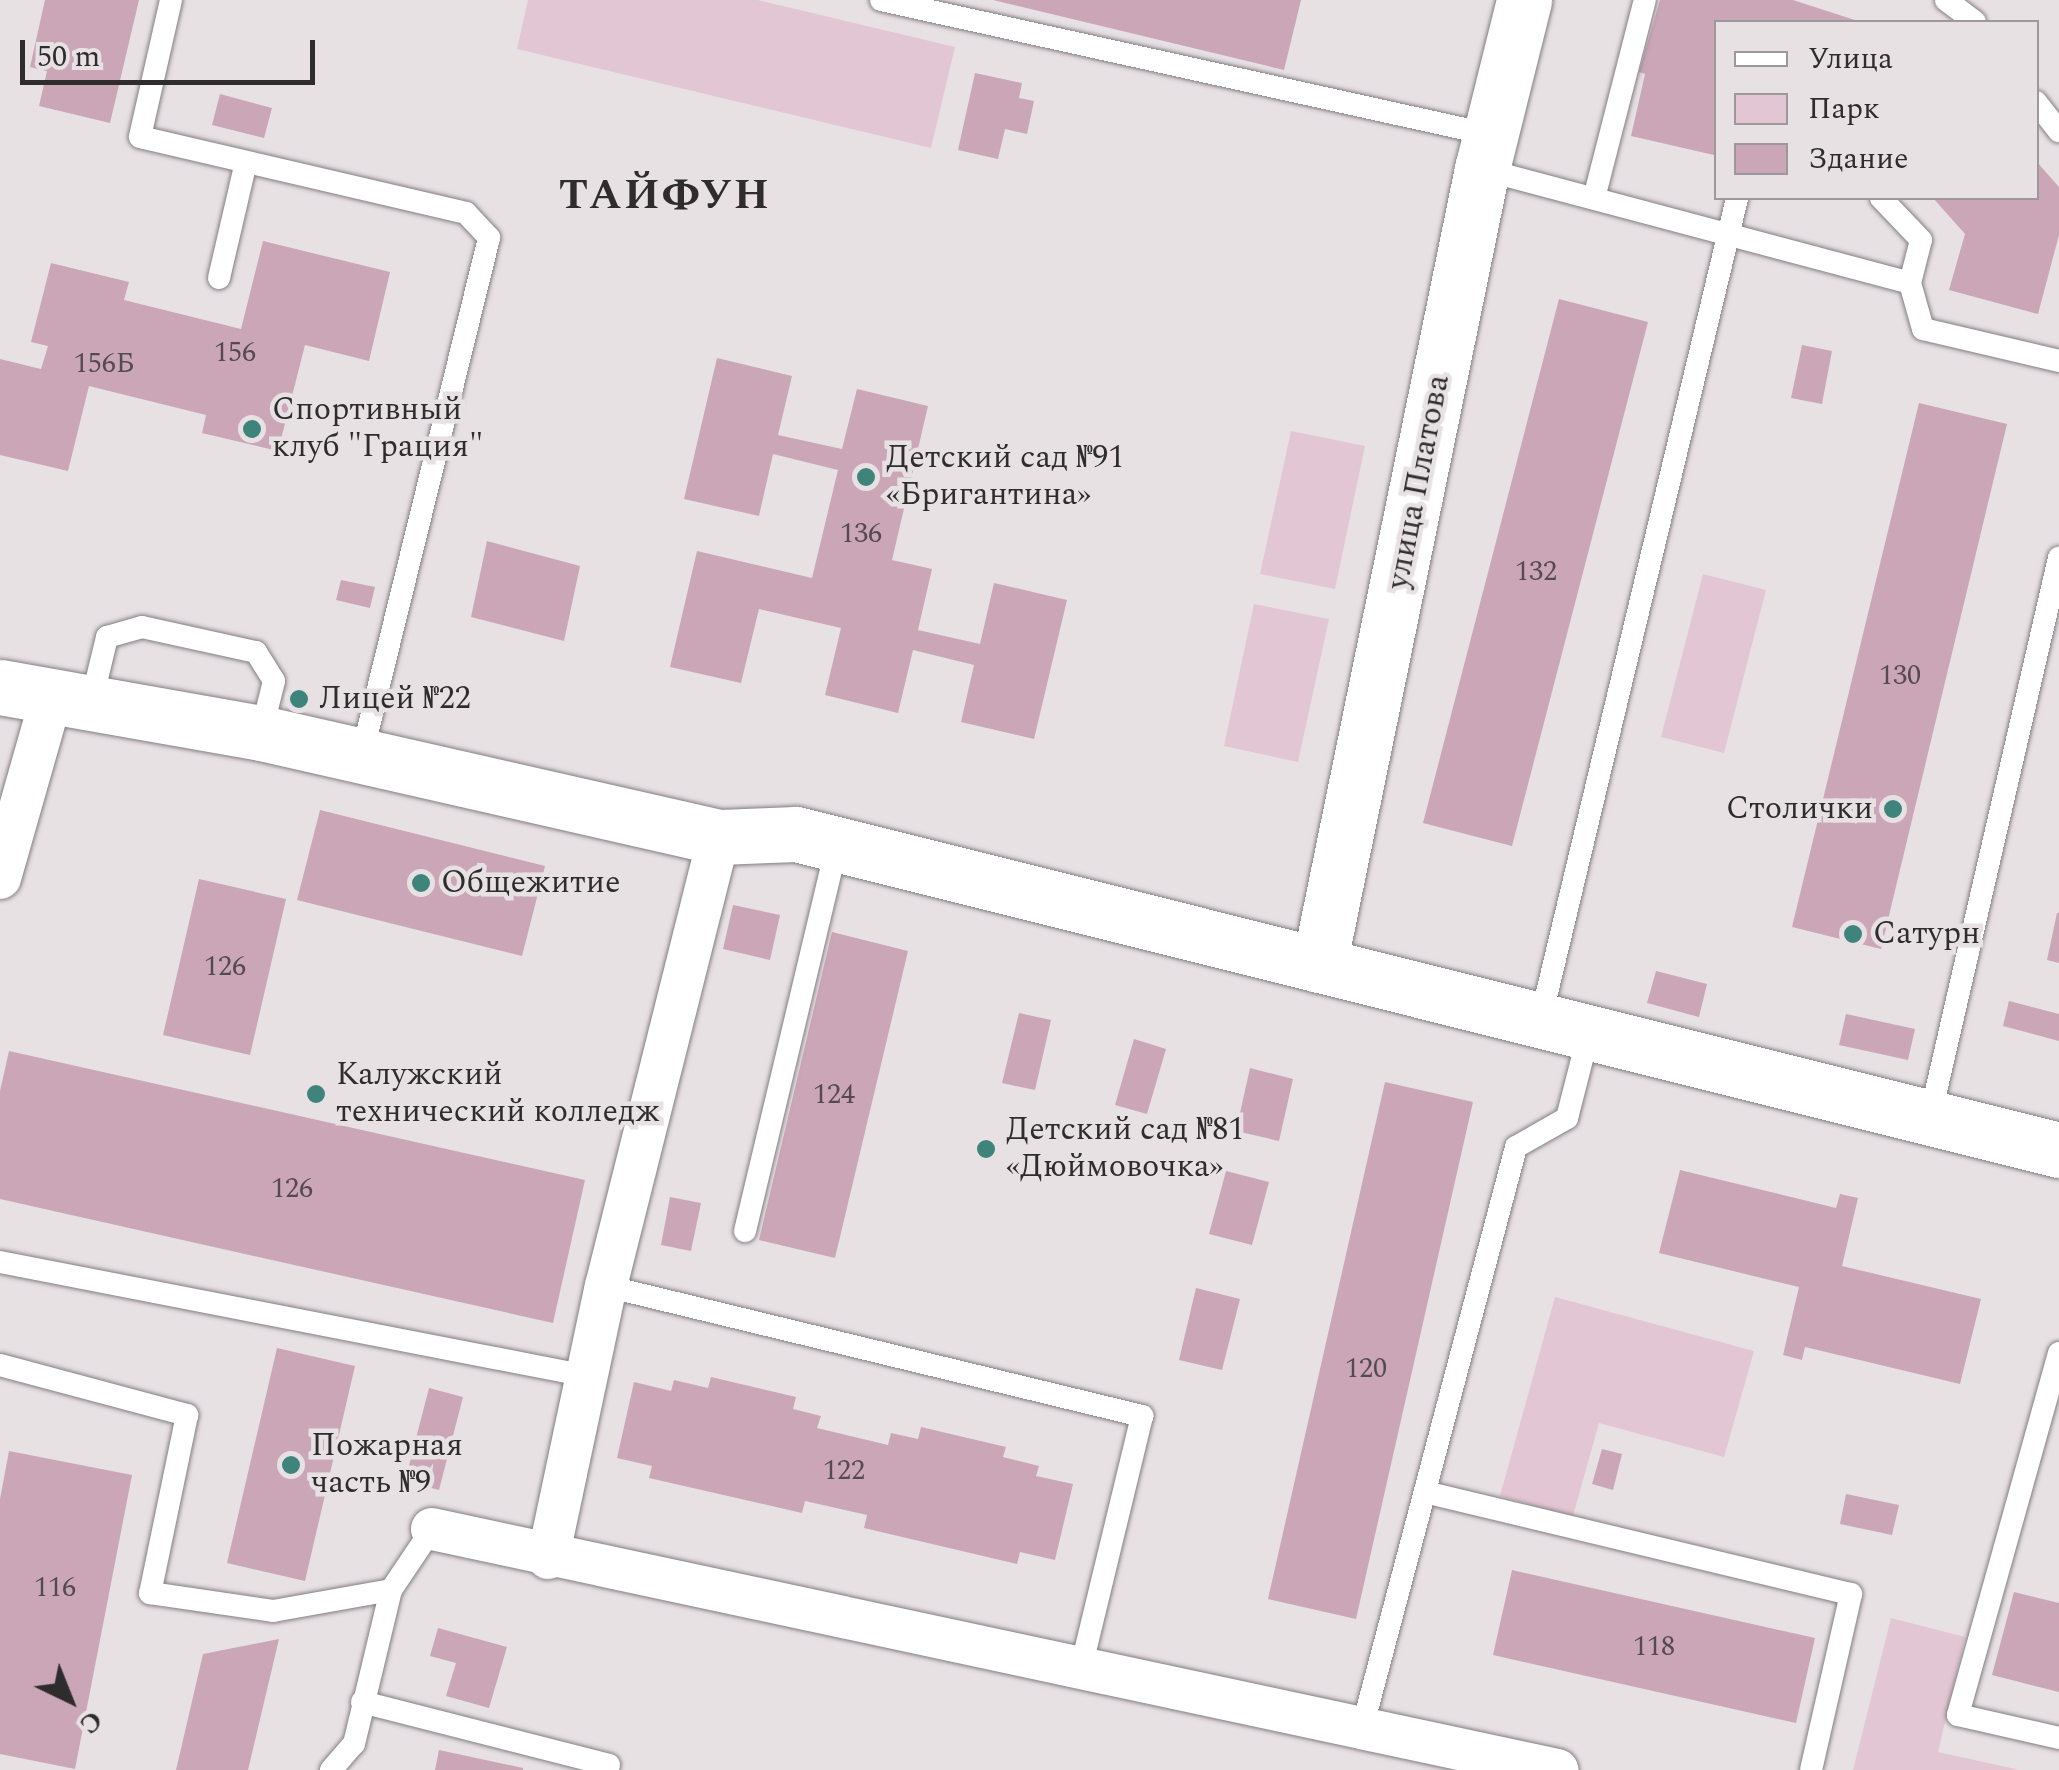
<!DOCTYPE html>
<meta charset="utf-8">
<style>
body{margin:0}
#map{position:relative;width:2059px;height:1770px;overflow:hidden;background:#e7e1e4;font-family:Spectral,serif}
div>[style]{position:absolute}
.green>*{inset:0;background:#e3c6d3}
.building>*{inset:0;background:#cba6b7}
.roads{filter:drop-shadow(0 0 2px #847e81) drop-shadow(0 0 2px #847e81)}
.lane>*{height:22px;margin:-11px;padding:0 11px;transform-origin:11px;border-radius:11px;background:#fff}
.street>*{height:42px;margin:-21px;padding:0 21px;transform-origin:21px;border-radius:21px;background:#fff}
.secondary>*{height:55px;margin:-27.5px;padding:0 27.5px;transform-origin:27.5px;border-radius:27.5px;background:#fff}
.dots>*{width:28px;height:28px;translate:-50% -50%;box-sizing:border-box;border:5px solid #e7e1e4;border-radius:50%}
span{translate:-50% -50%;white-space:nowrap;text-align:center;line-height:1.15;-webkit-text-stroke:9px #e7e1e4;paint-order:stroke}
.number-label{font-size:28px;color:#554a50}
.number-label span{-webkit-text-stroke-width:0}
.poi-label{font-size:32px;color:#2e2c2d}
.left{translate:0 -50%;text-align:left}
.right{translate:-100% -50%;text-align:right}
.street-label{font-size:32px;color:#2e2c2d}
.district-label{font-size:42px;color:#2e2c2d;font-weight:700;letter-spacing:2.5px}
.legend{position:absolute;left:1714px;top:20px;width:325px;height:180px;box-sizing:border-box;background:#e7e1e4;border:2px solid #9d999b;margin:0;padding:12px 18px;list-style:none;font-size:30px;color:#2e2c2d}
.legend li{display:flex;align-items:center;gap:20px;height:50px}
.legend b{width:50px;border:2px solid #9d999b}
.north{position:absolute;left:20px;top:1650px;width:100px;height:100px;-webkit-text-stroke:8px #e7e1e4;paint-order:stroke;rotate:137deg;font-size:28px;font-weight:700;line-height:40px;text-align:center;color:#2e2c2d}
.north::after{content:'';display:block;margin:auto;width:35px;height:45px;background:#2e2c2d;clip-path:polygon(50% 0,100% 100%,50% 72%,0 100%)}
.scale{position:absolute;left:20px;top:40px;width:295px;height:45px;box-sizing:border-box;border:5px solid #2e2c2d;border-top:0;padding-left:12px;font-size:30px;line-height:35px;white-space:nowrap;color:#2e2c2d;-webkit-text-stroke:8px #e7e1e4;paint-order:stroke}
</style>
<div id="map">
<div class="green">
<div style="clip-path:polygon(528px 0,758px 0,955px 47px,931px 148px,517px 49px)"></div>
<div style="clip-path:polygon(1291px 431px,1365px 446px,1335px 589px,1260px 574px)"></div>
<div style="clip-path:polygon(1703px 574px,1766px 590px,1724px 753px,1661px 737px)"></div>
<div style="clip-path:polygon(1254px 604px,1329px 619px,1298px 762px,1224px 746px)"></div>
<div style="clip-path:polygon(1555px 1297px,1754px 1351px,1724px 1457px,1599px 1423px,1573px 1516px,1500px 1496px)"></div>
<div style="clip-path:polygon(1891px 1618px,1965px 1637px,1938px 1752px,2020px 1770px,1853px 1770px)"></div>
</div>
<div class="building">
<div style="clip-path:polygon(45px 0,139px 0,110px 123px,39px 106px,47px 71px,30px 67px)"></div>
<div style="clip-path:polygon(993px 0,1301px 0,1284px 70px)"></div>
<div style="clip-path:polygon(1660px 0,1793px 0,1861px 22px,1716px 22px,1714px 155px,1631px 136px,1645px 74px,1639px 72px)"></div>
<div style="clip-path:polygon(975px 73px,1022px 83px,1019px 98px,1034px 101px,1027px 134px,1005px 129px,998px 159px,958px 150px)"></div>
<div style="clip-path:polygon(220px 94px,272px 108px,264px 138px,212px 125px)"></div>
<div style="clip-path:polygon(2036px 161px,2059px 187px,2059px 235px,2038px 314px,1949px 290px,1965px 234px,1933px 198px,2036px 198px)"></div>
<div style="clip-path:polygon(263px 241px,390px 272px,369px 361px,305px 345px,278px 451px,202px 433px,206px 415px,89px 386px,68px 471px,0 455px,0 359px,41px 369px,48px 346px,31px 342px,51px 263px,129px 282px,124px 300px,241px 329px)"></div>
<div style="clip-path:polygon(1559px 299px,1648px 322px,1512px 846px,1423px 823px)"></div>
<div style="clip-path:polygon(1802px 345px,1832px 351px,1822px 404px,1791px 398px)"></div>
<div style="clip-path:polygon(717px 358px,792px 376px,778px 435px,842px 449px,857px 389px,928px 406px,892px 560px,932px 569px,918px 630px,980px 644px,994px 583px,1067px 600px,1034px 739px,961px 722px,974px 665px,913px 650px,898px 713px,825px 695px,841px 628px,759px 609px,741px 683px,670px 667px,697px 551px,812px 578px,838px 470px,773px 454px,759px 516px,684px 499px)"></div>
<div style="clip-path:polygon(1919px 403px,2007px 424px,1881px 949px,1792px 927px)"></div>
<div style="clip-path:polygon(487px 541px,580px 566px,564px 641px,471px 617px)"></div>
<div style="clip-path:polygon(341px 580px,375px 587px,370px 608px,336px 600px)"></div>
<div style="clip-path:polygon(320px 810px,545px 866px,522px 956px,297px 900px)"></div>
<div style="clip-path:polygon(199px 879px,286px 899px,250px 1055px,163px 1035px)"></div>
<div style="clip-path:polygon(733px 905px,780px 915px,770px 960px,723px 949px)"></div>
<div style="clip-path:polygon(2057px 913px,2059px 913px,2059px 963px,2047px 960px)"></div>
<div style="clip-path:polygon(832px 932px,908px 951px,835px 1258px,759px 1240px)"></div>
<div style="clip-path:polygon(1656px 971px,1707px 984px,1699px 1017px,1647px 1003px)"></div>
<div style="clip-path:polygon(2009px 1001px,2059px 1014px,2059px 1041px,2003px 1026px)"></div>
<div style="clip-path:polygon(1019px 1013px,1051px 1020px,1035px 1090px,1002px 1083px)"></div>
<div style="clip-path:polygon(1846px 1014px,1915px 1029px,1908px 1060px,1839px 1045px)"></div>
<div style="clip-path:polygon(1134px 1039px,1166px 1049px,1147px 1114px,1115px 1105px)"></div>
<div style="clip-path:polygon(9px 1051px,585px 1180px,553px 1323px,0 1199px,0 1091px)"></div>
<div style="clip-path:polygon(1250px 1068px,1293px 1079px,1279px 1141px,1236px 1131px)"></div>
<div style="clip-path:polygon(1385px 1082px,1473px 1102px,1356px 1619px,1268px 1599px)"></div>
<div style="clip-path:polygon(1680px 1170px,1836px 1208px,1840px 1194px,1858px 1198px,1842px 1266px,1981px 1299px,1960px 1384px,1805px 1347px,1802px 1360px,1783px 1355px,1799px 1287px,1659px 1253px)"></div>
<div style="clip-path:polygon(1226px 1171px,1269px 1182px,1252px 1245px,1209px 1234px)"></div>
<div style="clip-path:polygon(670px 1197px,701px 1203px,691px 1251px,661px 1245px)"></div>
<div style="clip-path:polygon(1196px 1288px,1240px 1299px,1222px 1370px,1179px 1360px)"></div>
<div style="clip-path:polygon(277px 1348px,355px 1366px,305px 1581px,227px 1563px)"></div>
<div style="clip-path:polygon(711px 1377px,796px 1397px,793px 1409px,821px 1416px,817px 1428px,888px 1445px,891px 1433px,918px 1439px,921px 1427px,1006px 1447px,1003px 1457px,1039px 1466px,1036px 1476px,1073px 1484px,1055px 1560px,1020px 1552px,1017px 1564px,864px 1528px,867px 1515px,805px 1501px,802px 1513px,649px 1478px,652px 1466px,617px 1458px,634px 1382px,671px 1391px,674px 1380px,708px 1388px)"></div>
<div style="clip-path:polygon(429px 1388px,463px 1397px,439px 1490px,405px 1481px)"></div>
<div style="clip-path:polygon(1602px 1449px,1622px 1454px,1613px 1490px,1592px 1484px)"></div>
<div style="clip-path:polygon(9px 1451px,132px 1475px,75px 1769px,0 1754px,0 1499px)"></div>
<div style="clip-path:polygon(1846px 1494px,1899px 1505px,1892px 1535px,1840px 1524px)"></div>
<div style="clip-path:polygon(1512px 1570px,1815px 1638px,1796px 1723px,1493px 1655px)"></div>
<div style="clip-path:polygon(2014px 1592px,2059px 1603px,2059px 1692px,1992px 1675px)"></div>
<div style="clip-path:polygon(438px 1628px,507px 1647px,489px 1708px,446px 1696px,456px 1663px,430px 1656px)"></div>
<div style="clip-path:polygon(279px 1639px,248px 1770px,176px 1770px,203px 1654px)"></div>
<div style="clip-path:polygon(439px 1750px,523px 1768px,523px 1770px,435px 1770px)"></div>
</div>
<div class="roads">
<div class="lane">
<div style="left:171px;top:0;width:140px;rotate:102.8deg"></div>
<div style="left:140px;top:137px;width:335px;rotate:13.1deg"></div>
<div style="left:466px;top:213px;width:34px;rotate:47deg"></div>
<div style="left:489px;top:238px;width:536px;rotate:103.83deg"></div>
<div style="left:881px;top:0;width:626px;rotate:12.46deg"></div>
<div style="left:1946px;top:0;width:36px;rotate:37deg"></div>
<div style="left:2036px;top:102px;width:37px;rotate:52deg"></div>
<div style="left:1482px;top:169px;width:443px;rotate:14.9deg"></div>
<div style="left:1910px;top:283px;width:44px;rotate:-75.7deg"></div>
<div style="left:1921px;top:240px;width:58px;rotate:-133.6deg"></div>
<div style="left:1594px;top:198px;width:204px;rotate:-75.6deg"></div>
<div style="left:219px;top:278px;width:119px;rotate:-76.9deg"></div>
<div style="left:1910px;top:283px;width:48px;rotate:74.2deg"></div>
<div style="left:1923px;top:329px;width:140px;rotate:13.2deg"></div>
<div style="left:92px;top:699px;width:64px;rotate:-76.4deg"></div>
<div style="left:107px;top:637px;width:36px;rotate:-16deg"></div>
<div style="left:142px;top:627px;width:117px;rotate:12.4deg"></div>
<div style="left:256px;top:652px;width:34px;rotate:58deg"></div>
<div style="left:274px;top:681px;width:54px;rotate:104deg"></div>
<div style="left:1540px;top:1022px;width:847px;rotate:-76.55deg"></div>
<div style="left:1930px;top:1117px;width:574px;rotate:-77.01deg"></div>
<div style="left:745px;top:1231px;width:398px;rotate:-76.6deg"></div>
<div style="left:0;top:1262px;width:598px;rotate:10.99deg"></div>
<div style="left:606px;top:1286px;width:552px;rotate:13.63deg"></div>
<div style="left:1142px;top:1416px;width:259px;rotate:103.6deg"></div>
<div style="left:2059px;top:1353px;width:376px;rotate:105.6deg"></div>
<div style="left:1958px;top:1715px;width:104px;rotate:12.8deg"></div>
<div style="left:0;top:1365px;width:194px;rotate:15deg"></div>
<div style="left:187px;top:1415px;width:182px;rotate:101.7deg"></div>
<div style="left:150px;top:1593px;width:124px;rotate:8.3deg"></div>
<div style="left:273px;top:1611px;width:120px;rotate:-10.1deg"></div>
<div style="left:391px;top:1590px;width:73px;rotate:-56.1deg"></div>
<div style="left:1425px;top:1492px;width:438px;rotate:13.5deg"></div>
<div style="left:1851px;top:1594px;width:180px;rotate:102.8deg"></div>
<div style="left:362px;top:1702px;width:255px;rotate:14.3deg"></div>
<div style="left:1363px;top:1725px;width:598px;rotate:-75.17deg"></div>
<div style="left:1516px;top:1147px;width:59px;rotate:-29.6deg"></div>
<div style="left:1567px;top:1118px;width:85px;rotate:-75.6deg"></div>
<div style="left:331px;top:1770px;width:35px;rotate:-49deg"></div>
<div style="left:354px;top:1744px;width:158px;rotate:-76.5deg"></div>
</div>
<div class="street">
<div style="left:0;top:878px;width:190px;rotate:-74.1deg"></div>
<div style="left:432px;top:1529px;width:1151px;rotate:12.09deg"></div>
<div style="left:548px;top:1558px;width:278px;rotate:-78deg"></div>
<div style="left:606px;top:1286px;width:463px;rotate:-75.9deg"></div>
</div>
<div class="secondary">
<div style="left:0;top:687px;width:265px;rotate:10deg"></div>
<div style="left:261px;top:733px;width:470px;rotate:12.8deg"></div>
<div style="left:719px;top:837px;width:77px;rotate:-2.2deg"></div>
<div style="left:796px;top:834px;width:1302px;rotate:14.05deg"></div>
<div style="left:1319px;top:965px;width:813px;rotate:-78.43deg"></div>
<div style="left:1482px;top:169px;width:174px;rotate:-76deg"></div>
</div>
</div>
<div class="dots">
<div style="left:252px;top:429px;background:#3f847b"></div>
<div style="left:866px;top:477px;background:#3f847b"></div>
<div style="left:299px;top:699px;background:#3f847b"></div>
<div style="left:1893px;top:809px;background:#3f847b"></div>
<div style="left:421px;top:883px;background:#3f847b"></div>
<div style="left:1853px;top:934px;background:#3f847b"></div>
<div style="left:316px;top:1094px;background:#3f847b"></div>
<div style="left:986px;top:1149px;background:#3f847b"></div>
<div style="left:291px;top:1465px;background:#3f847b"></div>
</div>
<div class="number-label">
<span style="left:235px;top:353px">156</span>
<span style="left:104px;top:364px">156Б</span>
<span style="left:861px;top:534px">136</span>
<span style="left:1536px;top:572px">132</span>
<span style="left:1900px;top:676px">130</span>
<span style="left:225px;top:967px">126</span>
<span style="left:834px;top:1095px">124</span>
<span style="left:292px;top:1189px">126</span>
<span style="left:1366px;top:1369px">120</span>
<span style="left:844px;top:1471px">122</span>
<span style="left:55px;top:1588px">116</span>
<span style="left:1654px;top:1647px">118</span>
</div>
<div class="poi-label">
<span class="left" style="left:272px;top:429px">Спортивный<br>клуб "Грация"</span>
<span class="left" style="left:886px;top:477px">Детский сад №91<br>«Бригантина»</span>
<span class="left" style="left:319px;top:699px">Лицей №22</span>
<span class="right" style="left:1873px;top:809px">Столички</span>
<span class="left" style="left:441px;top:883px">Общежитие</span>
<span class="left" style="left:1873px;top:934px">Сатурн</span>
<span class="left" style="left:336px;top:1094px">Калужский<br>технический колледж</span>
<span class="left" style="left:1006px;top:1149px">Детский сад №81<br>«Дюймовочка»</span>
<span class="left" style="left:311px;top:1465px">Пожарная<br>часть №9</span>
</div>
<div class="street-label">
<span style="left:1419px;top:482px;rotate:-79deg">улица Платова</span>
</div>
<div class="district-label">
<span style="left:665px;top:196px">ТАЙФУН</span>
</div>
<ul class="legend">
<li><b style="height:12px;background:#fff"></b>Улица</li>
<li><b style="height:28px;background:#e3c6d3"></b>Парк</li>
<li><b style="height:28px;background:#cba6b7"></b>Здание</li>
</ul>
<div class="north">С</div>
<div class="scale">50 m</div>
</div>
